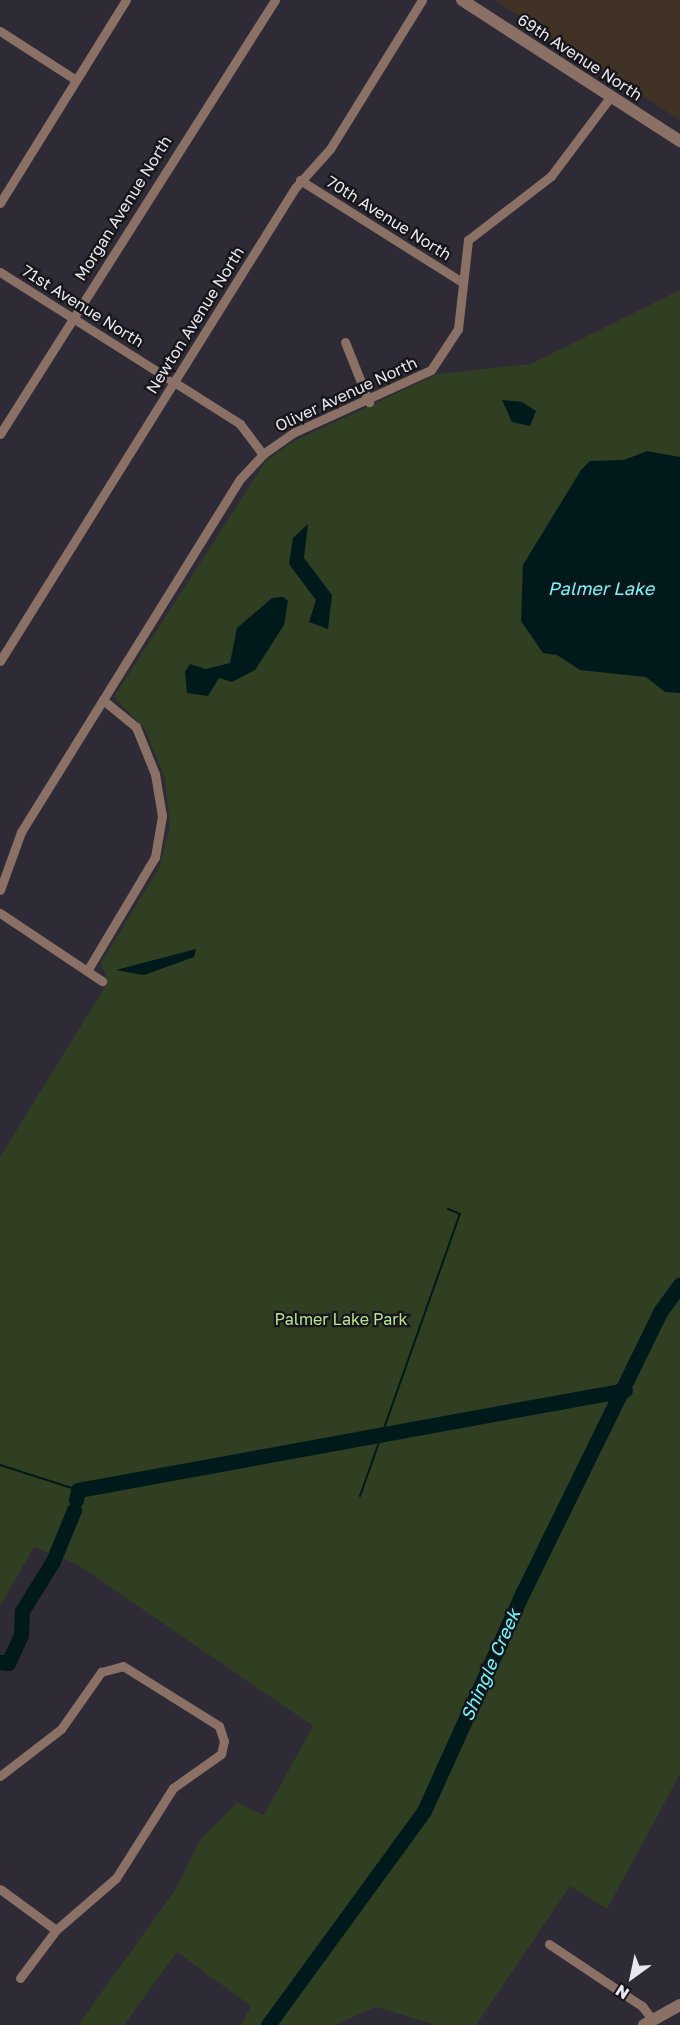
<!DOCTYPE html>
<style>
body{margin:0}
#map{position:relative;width:680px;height:2025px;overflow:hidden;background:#2f2b36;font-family:"Golos Text",sans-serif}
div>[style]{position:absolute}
.commercial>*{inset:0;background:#403225}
.green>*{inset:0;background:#303e22}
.water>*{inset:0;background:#00191a}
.stream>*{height:2px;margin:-1px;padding:0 1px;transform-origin:1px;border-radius:1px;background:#00191a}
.river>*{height:15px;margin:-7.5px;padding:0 7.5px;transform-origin:7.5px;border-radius:7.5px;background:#00191a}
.minor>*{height:9px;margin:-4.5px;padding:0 4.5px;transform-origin:4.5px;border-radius:4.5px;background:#8b7066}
.tertiary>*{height:12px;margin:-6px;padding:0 6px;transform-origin:6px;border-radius:6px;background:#8b7066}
span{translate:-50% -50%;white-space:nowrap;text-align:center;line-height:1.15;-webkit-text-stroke:4.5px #16151a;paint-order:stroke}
.street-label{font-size:16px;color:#e9e7ef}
.park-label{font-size:16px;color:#bae495}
.water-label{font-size:18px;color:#75f5f9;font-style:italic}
.north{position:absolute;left:602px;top:1947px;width:60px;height:60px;-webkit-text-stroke:4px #16151a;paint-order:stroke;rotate:213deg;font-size:16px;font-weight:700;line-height:24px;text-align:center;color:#e9e7ef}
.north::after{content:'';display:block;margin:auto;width:21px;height:27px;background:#e9e7ef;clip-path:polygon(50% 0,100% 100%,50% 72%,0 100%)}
</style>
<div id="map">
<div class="commercial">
<div style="clip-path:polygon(494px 0,680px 0,680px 120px)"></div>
</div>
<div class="green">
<div style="clip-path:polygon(680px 290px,680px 1774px,607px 1909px,570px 1886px,476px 2025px,436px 2025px,376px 2007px,335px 2025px,241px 2025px,251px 2006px,177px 1952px,124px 2025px,78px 2025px,176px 1889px,200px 1840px,237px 1803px,264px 1815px,313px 1726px,78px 1565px,34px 1547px,0 1606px,0 1157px,108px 982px,101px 963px,159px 868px,170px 827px,165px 779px,145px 729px,114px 697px,265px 462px,290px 443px,438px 374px,531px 364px)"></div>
</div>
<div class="water">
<div style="clip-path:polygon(502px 400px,522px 402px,536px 411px,530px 426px,512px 422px)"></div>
<div style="clip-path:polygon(647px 451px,680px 457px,680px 693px,665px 692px,646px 677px,580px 670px,557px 655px,543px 653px,521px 621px,523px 565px,581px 470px,590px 461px,624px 460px)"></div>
<div style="clip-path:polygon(308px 524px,304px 558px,332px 595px,328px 629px,309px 622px,316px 600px,289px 564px,293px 538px)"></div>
<div style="clip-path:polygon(283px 597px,288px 601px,284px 625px,255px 670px,232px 682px,219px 678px,208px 696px,187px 693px,185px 672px,190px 664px,206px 669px,230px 663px,237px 628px,272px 598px)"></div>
<div style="clip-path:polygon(196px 949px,194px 957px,144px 975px,116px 970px)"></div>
</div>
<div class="stream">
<div style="left:0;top:1465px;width:82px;rotate:17.8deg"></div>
<div style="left:360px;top:1496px;width:299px;rotate:-70.5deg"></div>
<div style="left:460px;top:1214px;width:13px;rotate:-157deg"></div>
</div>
<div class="river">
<div style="left:76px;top:1500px;width:10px;rotate:-79deg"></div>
<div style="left:78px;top:1490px;width:556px;rotate:-10.36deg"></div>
<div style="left:0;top:1662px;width:8px;rotate:7deg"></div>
<div style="left:8px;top:1663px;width:31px;rotate:-65deg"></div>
<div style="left:21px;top:1635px;width:24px;rotate:-88deg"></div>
<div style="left:22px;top:1611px;width:59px;rotate:-58.2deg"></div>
<div style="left:53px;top:1561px;width:55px;rotate:-67.6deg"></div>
<div style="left:268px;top:2025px;width:265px;rotate:-53.9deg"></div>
<div style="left:424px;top:1811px;width:240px;rotate:-65.7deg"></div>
<div style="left:523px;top:1592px;width:312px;rotate:-63.9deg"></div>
<div style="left:660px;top:1312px;width:34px;rotate:-54deg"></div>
</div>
<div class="minor">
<div style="left:0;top:31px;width:90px;rotate:32.8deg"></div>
<div style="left:300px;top:180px;width:191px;rotate:32.2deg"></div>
<div style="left:0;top:203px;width:239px;rotate:-58.2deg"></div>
<div style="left:0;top:272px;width:284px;rotate:32.3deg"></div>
<div style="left:240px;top:424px;width:38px;rotate:53deg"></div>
<div style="left:345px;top:342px;width:65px;rotate:68.2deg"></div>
<div style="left:0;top:434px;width:514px;rotate:-57.64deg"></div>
<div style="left:0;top:661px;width:557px;rotate:-58.05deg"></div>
<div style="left:295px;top:188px;width:52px;rotate:-48.1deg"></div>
<div style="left:330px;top:149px;width:175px;rotate:-58.3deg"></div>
<div style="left:0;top:890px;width:62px;rotate:-70.1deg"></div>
<div style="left:21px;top:832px;width:415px;rotate:-58.2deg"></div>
<div style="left:240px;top:479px;width:34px;rotate:-47deg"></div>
<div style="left:263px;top:454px;width:39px;rotate:-35deg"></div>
<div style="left:295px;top:432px;width:149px;rotate:-24.5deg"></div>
<div style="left:431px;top:370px;width:49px;rotate:-56.6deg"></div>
<div style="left:458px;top:329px;width:90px;rotate:-83.6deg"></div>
<div style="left:468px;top:240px;width:105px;rotate:-37.6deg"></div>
<div style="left:551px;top:176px;width:100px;rotate:-53.1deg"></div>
<div style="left:0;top:913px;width:123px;rotate:33.7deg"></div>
<div style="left:87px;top:971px;width:133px;rotate:-59.2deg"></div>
<div style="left:155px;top:857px;width:42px;rotate:-80.3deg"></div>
<div style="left:162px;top:816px;width:43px;rotate:-99.5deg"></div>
<div style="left:155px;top:774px;width:51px;rotate:-112deg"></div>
<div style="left:136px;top:727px;width:43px;rotate:-140.7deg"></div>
<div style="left:0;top:1776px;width:77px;rotate:-37.6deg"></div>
<div style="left:61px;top:1729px;width:70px;rotate:-54.9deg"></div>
<div style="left:101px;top:1672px;width:23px;rotate:-15deg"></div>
<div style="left:123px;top:1666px;width:113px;rotate:32deg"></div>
<div style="left:219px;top:1726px;width:16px;rotate:72deg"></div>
<div style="left:224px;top:1741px;width:13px;rotate:103deg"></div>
<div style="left:221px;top:1754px;width:59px;rotate:144.7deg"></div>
<div style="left:173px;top:1788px;width:107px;rotate:122.3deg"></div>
<div style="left:116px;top:1878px;width:79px;rotate:139.1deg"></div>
<div style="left:56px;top:1930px;width:69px;rotate:-143.8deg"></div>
<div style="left:549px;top:1944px;width:112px;rotate:33.7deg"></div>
<div style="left:642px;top:2006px;width:15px;rotate:53deg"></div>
<div style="left:20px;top:1978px;width:60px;rotate:-53.1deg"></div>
</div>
<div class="tertiary">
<div style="left:462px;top:0;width:260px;rotate:32.9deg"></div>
<div style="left:644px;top:2025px;width:41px;rotate:-29.1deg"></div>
</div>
<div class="street-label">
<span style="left:580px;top:57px;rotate:33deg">69th Avenue North</span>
<span style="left:123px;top:208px;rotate:-58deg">Morgan Avenue North</span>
<span style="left:389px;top:218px;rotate:32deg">70th Avenue North</span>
<span style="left:83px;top:306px;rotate:32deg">71st Avenue North</span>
<span style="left:195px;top:320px;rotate:-58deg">Newton Avenue North</span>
<span style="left:346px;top:394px;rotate:-25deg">Oliver Avenue North</span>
</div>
<div class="park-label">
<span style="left:341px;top:1319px">Palmer Lake Park</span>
</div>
<div class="water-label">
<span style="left:601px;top:588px">Palmer Lake</span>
<span style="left:490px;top:1665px;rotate:-66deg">Shingle Creek</span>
</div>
<div class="north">N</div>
</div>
